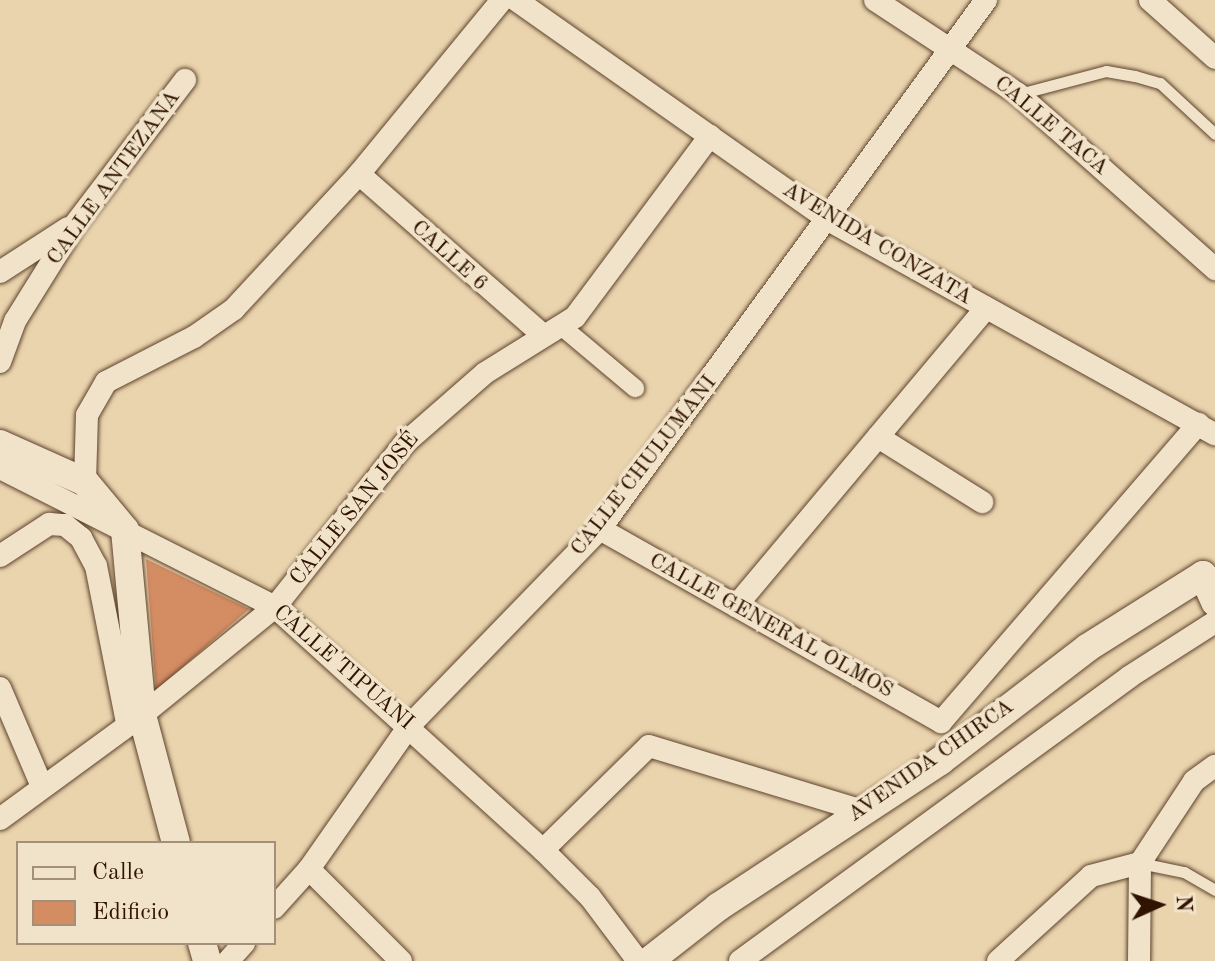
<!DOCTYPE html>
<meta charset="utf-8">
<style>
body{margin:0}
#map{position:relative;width:1215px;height:961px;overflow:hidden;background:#ead4ae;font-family:"Old Standard TT",serif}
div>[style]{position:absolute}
.building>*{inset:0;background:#d48c63}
.roads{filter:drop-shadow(0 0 2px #5e432c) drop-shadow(0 0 2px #5e432c)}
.service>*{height:11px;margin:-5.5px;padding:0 5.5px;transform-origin:5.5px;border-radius:5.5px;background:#f1e3ca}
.pedestrian>*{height:18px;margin:-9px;padding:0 9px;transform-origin:9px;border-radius:9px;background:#f1e3ca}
.minor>*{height:22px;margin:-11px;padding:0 11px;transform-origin:11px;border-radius:11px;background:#f1e3ca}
.tertiary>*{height:28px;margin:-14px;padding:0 14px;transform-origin:14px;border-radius:14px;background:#f1e3ca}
span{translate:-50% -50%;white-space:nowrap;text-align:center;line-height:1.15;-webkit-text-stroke:7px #f1e3ca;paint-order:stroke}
.street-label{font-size:22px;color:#301300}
.legend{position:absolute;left:16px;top:841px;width:260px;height:104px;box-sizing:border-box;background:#f1e3ca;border:2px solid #a49079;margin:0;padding:10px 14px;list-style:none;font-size:24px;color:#301300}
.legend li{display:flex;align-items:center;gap:16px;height:40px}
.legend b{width:40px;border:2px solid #a49079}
.north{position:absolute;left:1119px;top:865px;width:80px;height:80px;-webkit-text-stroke:6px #f1e3ca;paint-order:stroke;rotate:87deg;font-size:22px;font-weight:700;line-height:32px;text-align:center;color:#301300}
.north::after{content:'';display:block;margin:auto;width:28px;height:36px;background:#301300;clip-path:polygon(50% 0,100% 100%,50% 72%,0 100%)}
</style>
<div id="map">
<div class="building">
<div style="clip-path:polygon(146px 559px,249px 609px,156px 690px)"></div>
</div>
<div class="roads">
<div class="service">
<div style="left:1019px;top:94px;width:90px;rotate:-14.8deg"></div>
<div style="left:1106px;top:71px;width:29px;rotate:10deg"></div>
<div style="left:1135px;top:76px;width:26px;rotate:16deg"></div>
<div style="left:1160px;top:83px;width:75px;rotate:42.8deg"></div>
<div style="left:1140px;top:863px;width:45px;rotate:11.6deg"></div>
<div style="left:1184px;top:872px;width:36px;rotate:30deg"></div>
</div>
<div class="pedestrian">
<div style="left:561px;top:326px;width:97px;rotate:40deg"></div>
</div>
<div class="minor">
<div style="left:516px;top:0;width:384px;rotate:35.1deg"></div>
<div style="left:830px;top:221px;width:440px;rotate:29deg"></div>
<div style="left:875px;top:0;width:171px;rotate:33.3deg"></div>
<div style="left:1018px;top:94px;width:264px;rotate:41.6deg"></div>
<div style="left:1150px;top:0;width:87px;rotate:41.7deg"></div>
<div style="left:359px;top:174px;width:243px;rotate:41.2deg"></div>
<div style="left:0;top:272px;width:81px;rotate:-32.9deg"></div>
<div style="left:0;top:362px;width:44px;rotate:-69.9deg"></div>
<div style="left:15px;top:321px;width:115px;rotate:-58.1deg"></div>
<div style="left:76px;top:223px;width:180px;rotate:-52.7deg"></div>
<div style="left:878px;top:437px;width:123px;rotate:32deg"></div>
<div style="left:0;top:468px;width:308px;rotate:26.8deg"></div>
<div style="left:275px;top:607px;width:362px;rotate:42.2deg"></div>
<div style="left:543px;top:850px;width:66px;rotate:45deg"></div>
<div style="left:590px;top:897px;width:80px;rotate:53.1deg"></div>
<div style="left:85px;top:482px;width:67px;rotate:-88.3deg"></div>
<div style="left:87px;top:415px;width:38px;rotate:-60deg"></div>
<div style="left:106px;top:382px;width:99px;rotate:-27.1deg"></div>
<div style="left:194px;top:337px;width:49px;rotate:-35deg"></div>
<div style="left:234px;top:309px;width:184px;rotate:-47.2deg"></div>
<div style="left:359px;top:174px;width:225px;rotate:-50.6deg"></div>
<div style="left:600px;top:529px;width:392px;rotate:29.5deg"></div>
<div style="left:941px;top:722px;width:394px;rotate:-49.2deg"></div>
<div style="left:0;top:556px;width:59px;rotate:-33.1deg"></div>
<div style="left:49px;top:524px;width:16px;rotate:4deg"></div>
<div style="left:65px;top:525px;width:21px;rotate:39deg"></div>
<div style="left:81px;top:538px;width:32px;rotate:62deg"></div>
<div style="left:96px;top:566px;width:160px;rotate:78.8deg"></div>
<div style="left:736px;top:606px;width:389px;rotate:-50deg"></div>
<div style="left:0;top:688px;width:104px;rotate:66.9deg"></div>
<div style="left:0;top:819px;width:176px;rotate:-36.2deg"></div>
<div style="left:142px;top:715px;width:171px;rotate:-39.1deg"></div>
<div style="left:275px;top:607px;width:209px;rotate:-51.6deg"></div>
<div style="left:405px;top:443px;width:106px;rotate:-41.2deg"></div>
<div style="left:485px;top:373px;width:106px;rotate:-31.9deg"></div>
<div style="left:575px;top:317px;width:226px;rotate:-53.3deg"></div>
<div style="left:543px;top:850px;width:148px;rotate:-44.5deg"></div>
<div style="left:649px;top:746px;width:220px;rotate:16.9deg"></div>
<div style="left:309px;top:869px;width:130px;rotate:45deg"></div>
<div style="left:274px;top:908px;width:52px;rotate:-48.1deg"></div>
<div style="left:309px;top:869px;width:176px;rotate:-55deg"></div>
<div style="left:410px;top:725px;width:273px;rotate:-45.9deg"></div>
<div style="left:600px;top:529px;width:655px;rotate:-53.88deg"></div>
<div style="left:228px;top:961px;width:24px;rotate:-48deg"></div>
<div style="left:740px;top:961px;width:482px;rotate:-36.1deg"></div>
<div style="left:1129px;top:677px;width:102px;rotate:-32.6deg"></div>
<div style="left:998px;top:961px;width:126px;rotate:-42.4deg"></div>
<div style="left:1091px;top:876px;width:51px;rotate:-14.9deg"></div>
<div style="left:1139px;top:961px;width:98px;rotate:-89.4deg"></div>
<div style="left:1140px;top:863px;width:98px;rotate:-56.6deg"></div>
<div style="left:1194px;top:781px;width:26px;rotate:-36deg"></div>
</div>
<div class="tertiary">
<div style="left:0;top:444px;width:93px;rotate:24.1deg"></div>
<div style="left:85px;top:482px;width:62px;rotate:50.2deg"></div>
<div style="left:125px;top:530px;width:186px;rotate:84.7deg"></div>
<div style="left:142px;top:715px;width:132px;rotate:75.1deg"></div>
<div style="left:202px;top:943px;width:19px;rotate:74deg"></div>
<div style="left:649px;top:961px;width:88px;rotate:-38deg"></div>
<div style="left:718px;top:907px;width:266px;rotate:-33.3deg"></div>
<div style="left:940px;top:761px;width:185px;rotate:-37.5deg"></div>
<div style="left:1087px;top:648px;width:137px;rotate:-32.2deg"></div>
<div style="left:1203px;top:575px;width:30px;rotate:66deg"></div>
</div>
</div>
<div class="street-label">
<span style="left:1051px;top:126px;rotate:40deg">CALLE TACA</span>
<span style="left:114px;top:178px;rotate:-54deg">CALLE ANTEZANA</span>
<span style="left:877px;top:244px;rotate:31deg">AVENIDA CONZATA</span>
<span style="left:449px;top:256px;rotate:42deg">CALLE 6</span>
<span style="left:644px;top:466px;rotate:-52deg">CALLE CHULUMANI</span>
<span style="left:355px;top:509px;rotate:-51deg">CALLE SAN JOSÉ</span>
<span style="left:771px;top:626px;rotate:29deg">CALLE GENERAL OLMOS</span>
<span style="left:343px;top:668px;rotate:41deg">CALLE TIPUANI</span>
<span style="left:931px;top:761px;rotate:-35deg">AVENIDA CHIRCA</span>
</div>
<ul class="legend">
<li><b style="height:10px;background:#f1e3ca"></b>Calle</li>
<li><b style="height:22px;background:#d48c63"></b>Edificio</li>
</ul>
<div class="north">N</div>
</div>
